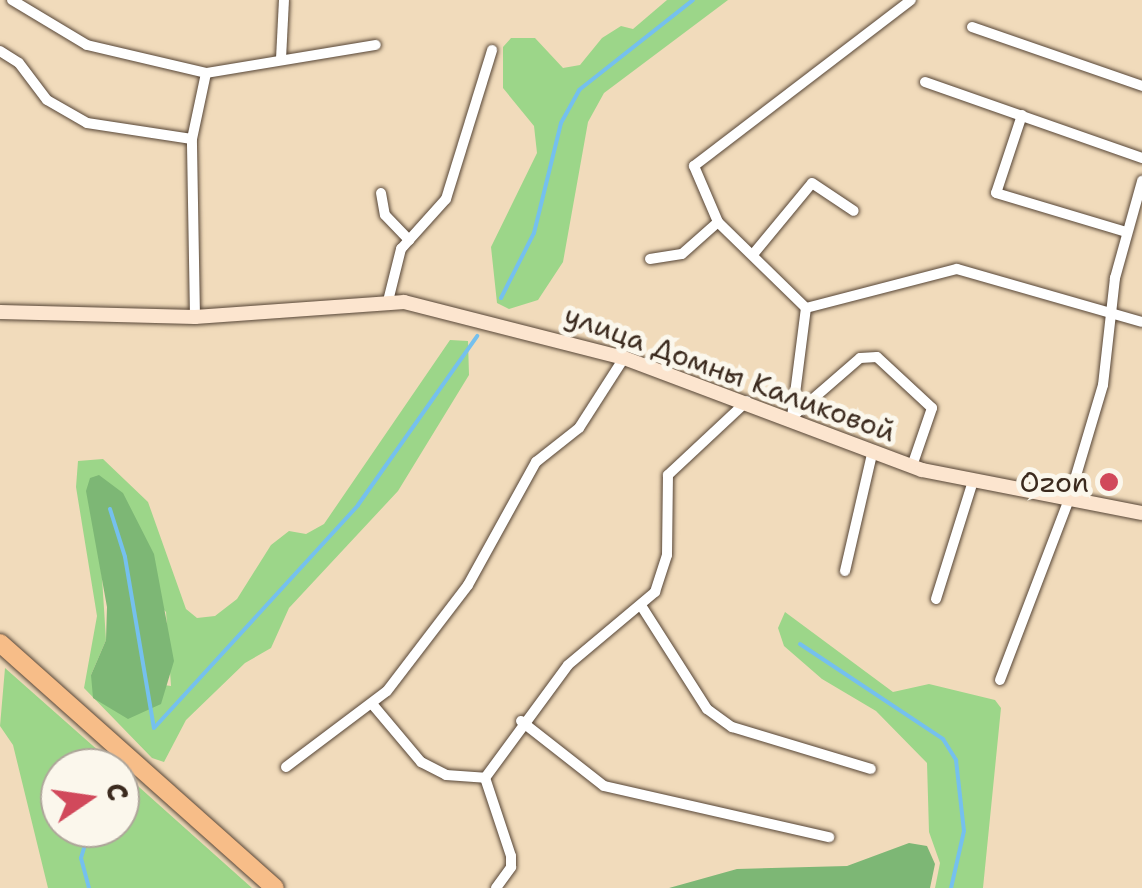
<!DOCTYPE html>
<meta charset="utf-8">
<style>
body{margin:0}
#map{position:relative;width:1142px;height:888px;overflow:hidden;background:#f1dbbb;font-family:"Shantell Sans",sans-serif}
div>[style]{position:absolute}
.green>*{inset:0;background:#9cd689}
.forest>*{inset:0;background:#7db775}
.stream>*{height:4px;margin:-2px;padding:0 2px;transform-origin:2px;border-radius:2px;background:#75c0ee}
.roads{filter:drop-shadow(0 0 2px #564536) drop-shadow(0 0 2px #564536)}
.street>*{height:10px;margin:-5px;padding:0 5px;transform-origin:5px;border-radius:5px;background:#fff}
.secondary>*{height:14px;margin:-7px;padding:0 7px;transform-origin:7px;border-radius:7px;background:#fce5cf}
.highway>*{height:18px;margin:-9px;padding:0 9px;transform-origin:9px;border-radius:9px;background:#f7bd88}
.dots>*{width:28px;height:28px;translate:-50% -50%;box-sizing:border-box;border:5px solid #fbf7ec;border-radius:50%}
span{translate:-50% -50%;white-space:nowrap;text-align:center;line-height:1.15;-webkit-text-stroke:10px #fbf7ec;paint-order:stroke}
.street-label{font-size:28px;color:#3b2a1e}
.poi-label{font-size:28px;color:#3b2a1e}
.right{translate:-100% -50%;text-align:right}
.north{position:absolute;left:40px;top:748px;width:100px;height:100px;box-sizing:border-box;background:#fbf7ec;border:2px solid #aea59a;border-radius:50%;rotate:77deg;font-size:28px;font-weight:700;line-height:40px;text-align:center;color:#3b2a1e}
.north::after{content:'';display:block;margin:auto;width:35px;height:45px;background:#d1495b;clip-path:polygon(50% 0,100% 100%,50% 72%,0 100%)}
</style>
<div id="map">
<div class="green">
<div style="clip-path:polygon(667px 0,728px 0,604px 93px,588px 122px,563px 262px,538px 300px,509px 309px,497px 303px,491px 247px,537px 153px,534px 126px,503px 88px,503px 47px,511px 38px,535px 38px,563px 68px,580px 65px,602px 38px,621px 26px,633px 29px)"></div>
<div style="clip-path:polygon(evenodd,450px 340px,468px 341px,469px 375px,398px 491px,289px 608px,271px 648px,245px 663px,186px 720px,164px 762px,152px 758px,84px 688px,97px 616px,76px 487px,78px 461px,103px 459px,148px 502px,186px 609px,197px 618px,215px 616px,237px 599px,271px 545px,289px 531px,306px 534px,324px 524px,450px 340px,100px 546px,166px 612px,171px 686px,91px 675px,106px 640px,100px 546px)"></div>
<div style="clip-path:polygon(785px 612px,893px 692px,929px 684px,995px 700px,1001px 708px,983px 888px,935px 888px,940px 863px,929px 832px,927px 763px,876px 711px,822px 679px,784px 646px,778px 628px)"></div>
<div style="clip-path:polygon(5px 668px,118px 768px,60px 768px,60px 828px,120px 828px,120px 770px,252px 888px,48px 888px,13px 745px,0 726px)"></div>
</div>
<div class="forest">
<div style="clip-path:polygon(99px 475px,123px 493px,154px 554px,174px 661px,161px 704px,128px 719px,93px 698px,91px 675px,106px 640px,107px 607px,86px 491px,90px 478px)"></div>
<div style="clip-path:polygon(909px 843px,927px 846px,935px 864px,930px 888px,669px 888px,737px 869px,847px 866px)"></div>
</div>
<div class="stream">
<div style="left:501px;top:298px;width:73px;rotate:-63.1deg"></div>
<div style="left:534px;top:233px;width:113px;rotate:-76.2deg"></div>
<div style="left:561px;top:123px;width:38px;rotate:-61deg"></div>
<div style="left:579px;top:90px;width:145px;rotate:-38.3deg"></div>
<div style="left:110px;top:509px;width:50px;rotate:72.6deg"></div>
<div style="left:125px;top:557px;width:173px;rotate:80.4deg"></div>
<div style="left:800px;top:644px;width:172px;rotate:33.6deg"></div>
<div style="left:943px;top:739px;width:25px;rotate:58deg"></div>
<div style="left:956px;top:760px;width:71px;rotate:83.6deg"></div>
<div style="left:964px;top:831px;width:58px;rotate:102.8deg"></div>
<div style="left:154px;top:728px;width:302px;rotate:-47.5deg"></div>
<div style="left:358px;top:505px;width:207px;rotate:-54.8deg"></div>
<div style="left:89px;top:888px;width:31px;rotate:-105deg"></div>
<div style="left:81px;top:858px;width:31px;rotate:-73deg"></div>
</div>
<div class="roads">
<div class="street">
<div style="left:12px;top:0;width:87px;rotate:31deg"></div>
<div style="left:87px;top:45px;width:122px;rotate:13.2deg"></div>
<div style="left:972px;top:27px;width:180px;rotate:19.1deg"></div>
<div style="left:0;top:51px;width:22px;rotate:32deg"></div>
<div style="left:19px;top:63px;width:46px;rotate:52.9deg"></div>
<div style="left:47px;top:100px;width:46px;rotate:29.9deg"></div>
<div style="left:87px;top:123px;width:106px;rotate:8.7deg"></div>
<div style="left:281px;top:59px;width:59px;rotate:-87.1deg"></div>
<div style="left:925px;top:82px;width:230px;rotate:19.3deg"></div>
<div style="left:1022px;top:115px;width:82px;rotate:108.4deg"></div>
<div style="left:996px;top:193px;width:136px;rotate:16.7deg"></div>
<div style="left:381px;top:193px;width:22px;rotate:80deg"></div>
<div style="left:385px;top:215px;width:35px;rotate:46deg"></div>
<div style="left:755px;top:252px;width:89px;rotate:-50.4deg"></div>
<div style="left:812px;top:183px;width:50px;rotate:33.7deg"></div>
<div style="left:650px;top:259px;width:32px;rotate:-9deg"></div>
<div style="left:682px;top:254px;width:48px;rotate:-41.6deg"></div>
<div style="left:388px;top:301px;width:54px;rotate:-76deg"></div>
<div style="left:401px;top:249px;width:67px;rotate:-48deg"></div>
<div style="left:446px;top:199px;width:156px;rotate:-72.8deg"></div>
<div style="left:806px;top:308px;width:123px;rotate:-135.7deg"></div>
<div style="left:718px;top:222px;width:61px;rotate:-113.2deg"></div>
<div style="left:694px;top:166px;width:273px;rotate:-37.4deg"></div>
<div style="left:806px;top:308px;width:156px;rotate:-14.5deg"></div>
<div style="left:957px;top:269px;width:192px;rotate:16deg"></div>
<div style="left:195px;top:317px;width:178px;rotate:-91deg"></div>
<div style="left:192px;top:139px;width:67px;rotate:-78deg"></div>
<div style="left:206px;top:73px;width:172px;rotate:-9.4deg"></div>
<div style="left:792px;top:417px;width:90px;rotate:-40.9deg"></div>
<div style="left:860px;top:358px;width:17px;rotate:-3deg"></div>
<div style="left:877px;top:357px;width:75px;rotate:42.8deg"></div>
<div style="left:932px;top:408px;width:61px;rotate:109deg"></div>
<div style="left:792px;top:417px;width:110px;rotate:-82.7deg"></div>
<div style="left:845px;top:571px;width:124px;rotate:-77deg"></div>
<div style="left:936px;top:599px;width:124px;rotate:-72.6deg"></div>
<div style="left:642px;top:607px;width:121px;rotate:57.5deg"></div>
<div style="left:707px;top:709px;width:31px;rotate:36deg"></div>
<div style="left:732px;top:727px;width:145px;rotate:16.8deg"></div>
<div style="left:1000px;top:680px;width:194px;rotate:-69.1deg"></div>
<div style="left:1069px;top:499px;width:119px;rotate:-73.4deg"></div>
<div style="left:1103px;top:385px;width:108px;rotate:-83.6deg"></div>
<div style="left:1115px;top:278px;width:101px;rotate:-74.4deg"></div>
<div style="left:373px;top:705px;width:75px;rotate:49.9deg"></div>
<div style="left:421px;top:762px;width:28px;rotate:27deg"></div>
<div style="left:446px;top:775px;width:39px;rotate:4deg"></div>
<div style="left:521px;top:721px;width:105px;rotate:38.1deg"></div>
<div style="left:604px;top:786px;width:231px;rotate:12.8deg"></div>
<div style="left:286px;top:767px;width:126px;rotate:-37deg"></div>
<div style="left:387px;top:691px;width:133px;rotate:-52.6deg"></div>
<div style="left:468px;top:585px;width:141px;rotate:-61.1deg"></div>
<div style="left:536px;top:462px;width:55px;rotate:-38.3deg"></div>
<div style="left:579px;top:428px;width:83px;rotate:-57.3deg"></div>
<div style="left:496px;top:888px;width:26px;rotate:-54deg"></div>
<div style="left:511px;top:867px;width:11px;rotate:-90deg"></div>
<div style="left:511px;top:856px;width:82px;rotate:-108.4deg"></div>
<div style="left:485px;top:778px;width:140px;rotate:-53.7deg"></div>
<div style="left:568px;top:665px;width:114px;rotate:-40deg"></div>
<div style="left:655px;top:592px;width:39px;rotate:-72deg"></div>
<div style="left:667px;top:555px;width:80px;rotate:-89.3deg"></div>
<div style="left:668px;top:475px;width:108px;rotate:-43.1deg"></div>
</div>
<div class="secondary">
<div style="left:0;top:312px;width:195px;rotate:1.5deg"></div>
<div style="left:195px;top:317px;width:210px;rotate:-4.1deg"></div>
<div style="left:404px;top:302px;width:227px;rotate:14.3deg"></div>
<div style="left:624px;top:358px;width:318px;rotate:20.6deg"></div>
<div style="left:922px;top:470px;width:224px;rotate:11.1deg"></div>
</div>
<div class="highway">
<div style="left:0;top:643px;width:368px;rotate:41.7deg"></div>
</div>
</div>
<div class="dots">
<div style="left:1109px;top:482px;background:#d1495b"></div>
</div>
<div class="street-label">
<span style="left:730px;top:373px;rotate:20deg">улица Домны Каликовой</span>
</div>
<div class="poi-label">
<span class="right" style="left:1089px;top:482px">Ozon</span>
</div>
<div class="north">С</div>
</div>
